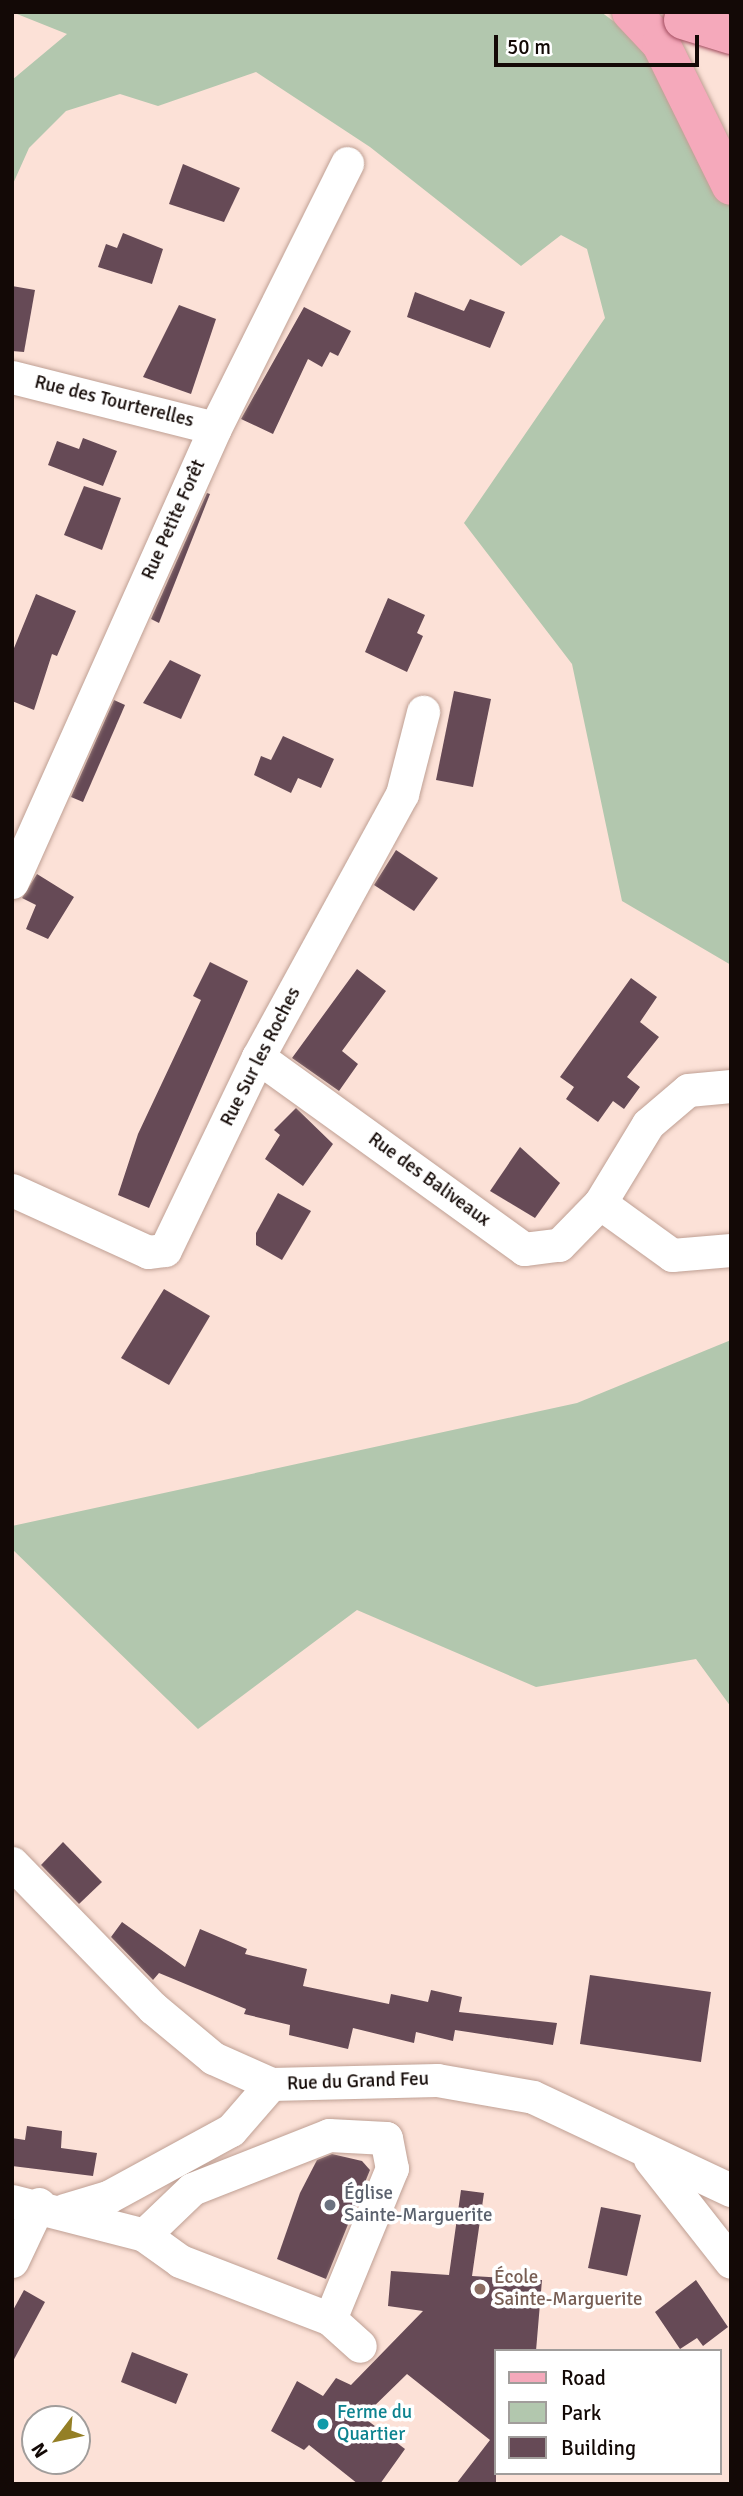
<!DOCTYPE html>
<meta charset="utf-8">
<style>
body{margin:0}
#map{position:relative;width:743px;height:2496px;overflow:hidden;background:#fce1d7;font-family:Signika,sans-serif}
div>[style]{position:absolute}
.green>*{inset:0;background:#b2c7ae}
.building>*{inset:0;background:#664a56}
.roads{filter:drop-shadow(0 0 2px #bfa094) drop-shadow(0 0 2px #bfa094)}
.minor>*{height:33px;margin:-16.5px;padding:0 16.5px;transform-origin:16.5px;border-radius:16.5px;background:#fff}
.major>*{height:38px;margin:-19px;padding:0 19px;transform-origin:19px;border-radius:19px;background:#f5a9bb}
.bridges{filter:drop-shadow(0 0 2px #a14b5e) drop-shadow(0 0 2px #a14b5e)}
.major-bridge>*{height:38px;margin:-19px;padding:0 19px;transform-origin:19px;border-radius:19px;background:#f5a9bb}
.dots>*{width:19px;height:19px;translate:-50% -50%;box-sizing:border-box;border:4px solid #fff;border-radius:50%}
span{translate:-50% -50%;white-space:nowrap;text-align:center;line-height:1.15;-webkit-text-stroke:7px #fff;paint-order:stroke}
.street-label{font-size:19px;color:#130906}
.worship-label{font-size:19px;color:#5b616d}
.left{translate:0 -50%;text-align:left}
.education-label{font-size:19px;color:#785e54}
.culture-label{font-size:19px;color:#0d838f}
.frame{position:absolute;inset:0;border:14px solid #130906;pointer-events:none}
.legend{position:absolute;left:494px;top:2349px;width:228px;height:126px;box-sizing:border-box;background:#fff;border:2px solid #a19d9b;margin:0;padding:9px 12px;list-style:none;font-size:21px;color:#130906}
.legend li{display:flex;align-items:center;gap:14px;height:35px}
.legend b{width:35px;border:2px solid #a19d9b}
.north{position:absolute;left:21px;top:2405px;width:70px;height:70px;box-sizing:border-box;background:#fff;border:2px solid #a19d9b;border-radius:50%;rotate:238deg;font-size:19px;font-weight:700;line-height:28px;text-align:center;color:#130906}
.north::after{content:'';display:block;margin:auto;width:24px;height:32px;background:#947f26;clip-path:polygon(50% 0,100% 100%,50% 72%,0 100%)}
.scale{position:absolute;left:494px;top:35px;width:205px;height:32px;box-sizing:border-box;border:4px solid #130906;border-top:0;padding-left:9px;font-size:21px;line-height:24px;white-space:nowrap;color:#130906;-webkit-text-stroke:5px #fff;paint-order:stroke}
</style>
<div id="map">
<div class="green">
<div style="clip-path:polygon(12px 12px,601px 12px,657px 53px,731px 202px,731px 965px,622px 901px,572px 664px,464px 523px,605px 318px,587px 249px,561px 235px,521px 266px,370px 147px,256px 72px,158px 106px,120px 94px,66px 111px,29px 148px,12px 186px,12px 80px,67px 34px)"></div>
<div style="clip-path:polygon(731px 1340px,731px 1707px,696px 1659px,536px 1687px,357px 1610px,198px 1729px,12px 1549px,12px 1526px,577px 1403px)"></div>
</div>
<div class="building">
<div style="clip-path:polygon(183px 164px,240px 188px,224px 222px,169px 204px)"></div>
<div style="clip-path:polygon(123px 233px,163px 249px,152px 284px,98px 267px,106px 244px,117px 248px)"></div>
<div style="clip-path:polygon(12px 286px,35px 290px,24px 352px,12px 351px)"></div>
<div style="clip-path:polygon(415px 292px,464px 311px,470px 299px,505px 312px,490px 348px,407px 317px)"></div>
<div style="clip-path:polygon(179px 305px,216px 319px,191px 394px,143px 377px)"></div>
<div style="clip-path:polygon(304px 307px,351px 331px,338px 356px,330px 352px,322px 367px,308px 359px,273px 434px,241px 419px)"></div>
<div style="clip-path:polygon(83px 438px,117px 451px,103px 486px,48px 465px,57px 441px,79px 449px)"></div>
<div style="clip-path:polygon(84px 486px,121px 498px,102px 550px,64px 535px)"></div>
<div style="clip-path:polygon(207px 493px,210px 494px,159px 623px,151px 619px)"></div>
<div style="clip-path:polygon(36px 594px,76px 611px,57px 656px,52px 654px,34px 710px,12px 701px,12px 653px)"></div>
<div style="clip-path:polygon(388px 598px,425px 615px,417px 633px,423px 636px,407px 672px,365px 652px)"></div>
<div style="clip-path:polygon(170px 660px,201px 675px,181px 719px,143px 703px)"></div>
<div style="clip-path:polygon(454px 691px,491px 699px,473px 787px,436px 780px)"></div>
<div style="clip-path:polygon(114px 700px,125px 705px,83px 802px,71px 797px)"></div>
<div style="clip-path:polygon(283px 736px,334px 759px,321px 788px,298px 778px,291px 793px,254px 775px,261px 756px,271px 760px)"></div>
<div style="clip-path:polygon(396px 850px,438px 878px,414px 911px,374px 885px)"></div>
<div style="clip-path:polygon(37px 874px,74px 897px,48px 939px,26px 929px,36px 905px,22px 898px)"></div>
<div style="clip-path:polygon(210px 962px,248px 981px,149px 1208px,118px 1195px,138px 1134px,201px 1000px,193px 996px)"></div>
<div style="clip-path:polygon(357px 969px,386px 991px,342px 1051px,358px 1064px,339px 1091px,292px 1058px)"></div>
<div style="clip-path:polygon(631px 978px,657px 997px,640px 1022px,659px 1037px,627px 1077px,640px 1087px,624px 1109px,613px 1101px,598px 1122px,566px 1099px,574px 1087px,560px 1077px)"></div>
<div style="clip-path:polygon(296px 1108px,333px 1144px,303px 1186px,265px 1159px,280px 1135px,274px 1130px)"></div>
<div style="clip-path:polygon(520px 1147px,560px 1183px,535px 1218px,490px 1191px)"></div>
<div style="clip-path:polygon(278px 1193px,311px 1211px,282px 1260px,256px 1245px,256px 1233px)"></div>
<div style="clip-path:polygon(164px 1289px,210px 1316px,169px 1385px,121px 1358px)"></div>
<div style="clip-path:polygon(63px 1842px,102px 1882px,79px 1904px,41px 1865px)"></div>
<div style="clip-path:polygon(122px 1922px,185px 1967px,200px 1929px,247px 1949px,245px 1954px,307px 1969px,303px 1986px,389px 2004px,391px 1994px,428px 2002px,431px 1990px,462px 1997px,459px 2012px,557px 2023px,553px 2045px,455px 2030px,453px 2041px,416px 2032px,414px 2043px,353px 2028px,348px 2049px,289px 2035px,290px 2025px,244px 2014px,246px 2009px,159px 1973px,153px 1980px,111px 1937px)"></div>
<div style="clip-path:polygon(590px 1975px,711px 1992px,701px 2062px,580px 2044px)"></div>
<div style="clip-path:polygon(27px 2126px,62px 2131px,61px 2148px,97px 2153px,93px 2176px,12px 2166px,12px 2138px,25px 2140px)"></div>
<div style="clip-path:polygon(332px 2154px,362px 2161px,370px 2170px,326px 2279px,277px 2259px,300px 2193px,317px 2160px)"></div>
<div style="clip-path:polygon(461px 2190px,484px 2193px,472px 2276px,542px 2280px,536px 2351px,496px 2351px,496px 2484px,456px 2484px,490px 2440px,407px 2374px,363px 2417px,405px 2449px,380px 2484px,358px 2484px,309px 2445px,304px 2450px,271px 2431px,297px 2381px,323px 2396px,336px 2378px,351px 2385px,423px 2311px,388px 2306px,391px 2271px,449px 2275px)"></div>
<div style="clip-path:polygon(601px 2207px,641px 2215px,627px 2276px,588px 2268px)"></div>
<div style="clip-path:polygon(696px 2280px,728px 2327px,703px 2346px,697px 2338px,680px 2349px,655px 2312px)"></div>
<div style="clip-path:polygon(24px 2290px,45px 2302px,12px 2363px,12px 2312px)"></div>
<div style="clip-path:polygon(132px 2352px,188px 2374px,176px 2404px,121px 2382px)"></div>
</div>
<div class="roads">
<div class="minor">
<div style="left:12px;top:377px;width:209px;rotate:14.1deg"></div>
<div style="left:12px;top:882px;width:497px;rotate:-65.9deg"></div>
<div style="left:215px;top:428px;width:296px;rotate:-63.5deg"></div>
<div style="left:258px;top:1057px;width:328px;rotate:35.8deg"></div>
<div style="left:524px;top:1249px;width:35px;rotate:-7deg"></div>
<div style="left:559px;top:1245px;width:59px;rotate:-45.7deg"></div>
<div style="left:600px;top:1203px;width:92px;rotate:-58.7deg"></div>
<div style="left:648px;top:1124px;width:52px;rotate:-40.4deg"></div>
<div style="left:688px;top:1090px;width:43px;rotate:-5.3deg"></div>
<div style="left:12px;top:1190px;width:149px;rotate:24.5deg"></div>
<div style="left:148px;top:1252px;width:17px;rotate:-7deg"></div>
<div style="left:165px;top:1250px;width:214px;rotate:-64.3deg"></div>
<div style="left:258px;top:1057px;width:300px;rotate:-61.3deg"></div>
<div style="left:402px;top:794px;width:85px;rotate:-75.6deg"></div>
<div style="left:600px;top:1203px;width:89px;rotate:35.8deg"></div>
<div style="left:672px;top:1255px;width:59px;rotate:-4.8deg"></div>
<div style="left:12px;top:1863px;width:202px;rotate:45.8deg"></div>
<div style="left:153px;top:2008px;width:78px;rotate:39.8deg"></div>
<div style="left:213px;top:2058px;width:64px;rotate:24.1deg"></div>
<div style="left:271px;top:2084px;width:166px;rotate:-1.4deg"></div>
<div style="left:437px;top:2080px;width:97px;rotate:10deg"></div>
<div style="left:533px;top:2097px;width:219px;rotate:25.2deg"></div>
<div style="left:650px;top:2159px;width:131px;rotate:51.8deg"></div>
<div style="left:12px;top:2201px;width:136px;rotate:14.4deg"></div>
<div style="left:144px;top:2235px;width:44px;rotate:35.8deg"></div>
<div style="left:180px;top:2261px;width:161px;rotate:21.1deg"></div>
<div style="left:330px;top:2319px;width:40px;rotate:42deg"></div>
<div style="left:64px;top:2210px;width:46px;rotate:-16.5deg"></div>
<div style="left:108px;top:2197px;width:140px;rotate:-28.6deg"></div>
<div style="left:231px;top:2130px;width:61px;rotate:-49deg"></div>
<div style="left:144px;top:2235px;width:66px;rotate:-43.8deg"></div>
<div style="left:192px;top:2189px;width:147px;rotate:-21.5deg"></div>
<div style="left:329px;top:2135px;width:57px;rotate:3deg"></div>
<div style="left:386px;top:2138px;width:31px;rotate:79deg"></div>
<div style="left:392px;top:2168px;width:163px;rotate:112.3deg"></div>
<div style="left:12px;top:2261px;width:63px;rotate:-64.7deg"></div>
</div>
<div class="major">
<div style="left:631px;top:12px;width:44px;rotate:46.8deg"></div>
<div style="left:661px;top:44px;width:158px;rotate:63.8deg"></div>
</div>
</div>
<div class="bridges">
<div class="major-bridge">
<div style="left:683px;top:20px;width:50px;rotate:17.4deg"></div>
</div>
</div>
<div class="dots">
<div style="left:330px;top:2205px;background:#6b7280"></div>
<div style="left:480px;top:2289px;background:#8d6e63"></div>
<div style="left:323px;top:2424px;background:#0f9aa8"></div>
</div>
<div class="street-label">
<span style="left:114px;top:402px;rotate:14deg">Rue des Tourterelles</span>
<span style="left:174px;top:520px;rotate:-66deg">Rue Petite Forêt</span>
<span style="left:261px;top:1057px;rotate:-63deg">Rue Sur les Roches</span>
<span style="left:429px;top:1180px;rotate:36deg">Rue des Baliveaux</span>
<span style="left:358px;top:2082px;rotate:-2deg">Rue du Grand Feu</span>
</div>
<div class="worship-label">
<span class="left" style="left:344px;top:2205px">Église<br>Sainte-Marguerite</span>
</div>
<div class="education-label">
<span class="left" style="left:494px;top:2289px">École<br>Sainte-Marguerite</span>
</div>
<div class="culture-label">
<span class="left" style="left:337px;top:2424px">Ferme du<br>Quartier</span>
</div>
<div class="frame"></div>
<ul class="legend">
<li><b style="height:9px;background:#f5a9bb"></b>Road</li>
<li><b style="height:19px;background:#b2c7ae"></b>Park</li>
<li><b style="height:19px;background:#664a56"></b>Building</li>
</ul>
<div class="north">N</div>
<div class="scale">50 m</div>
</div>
